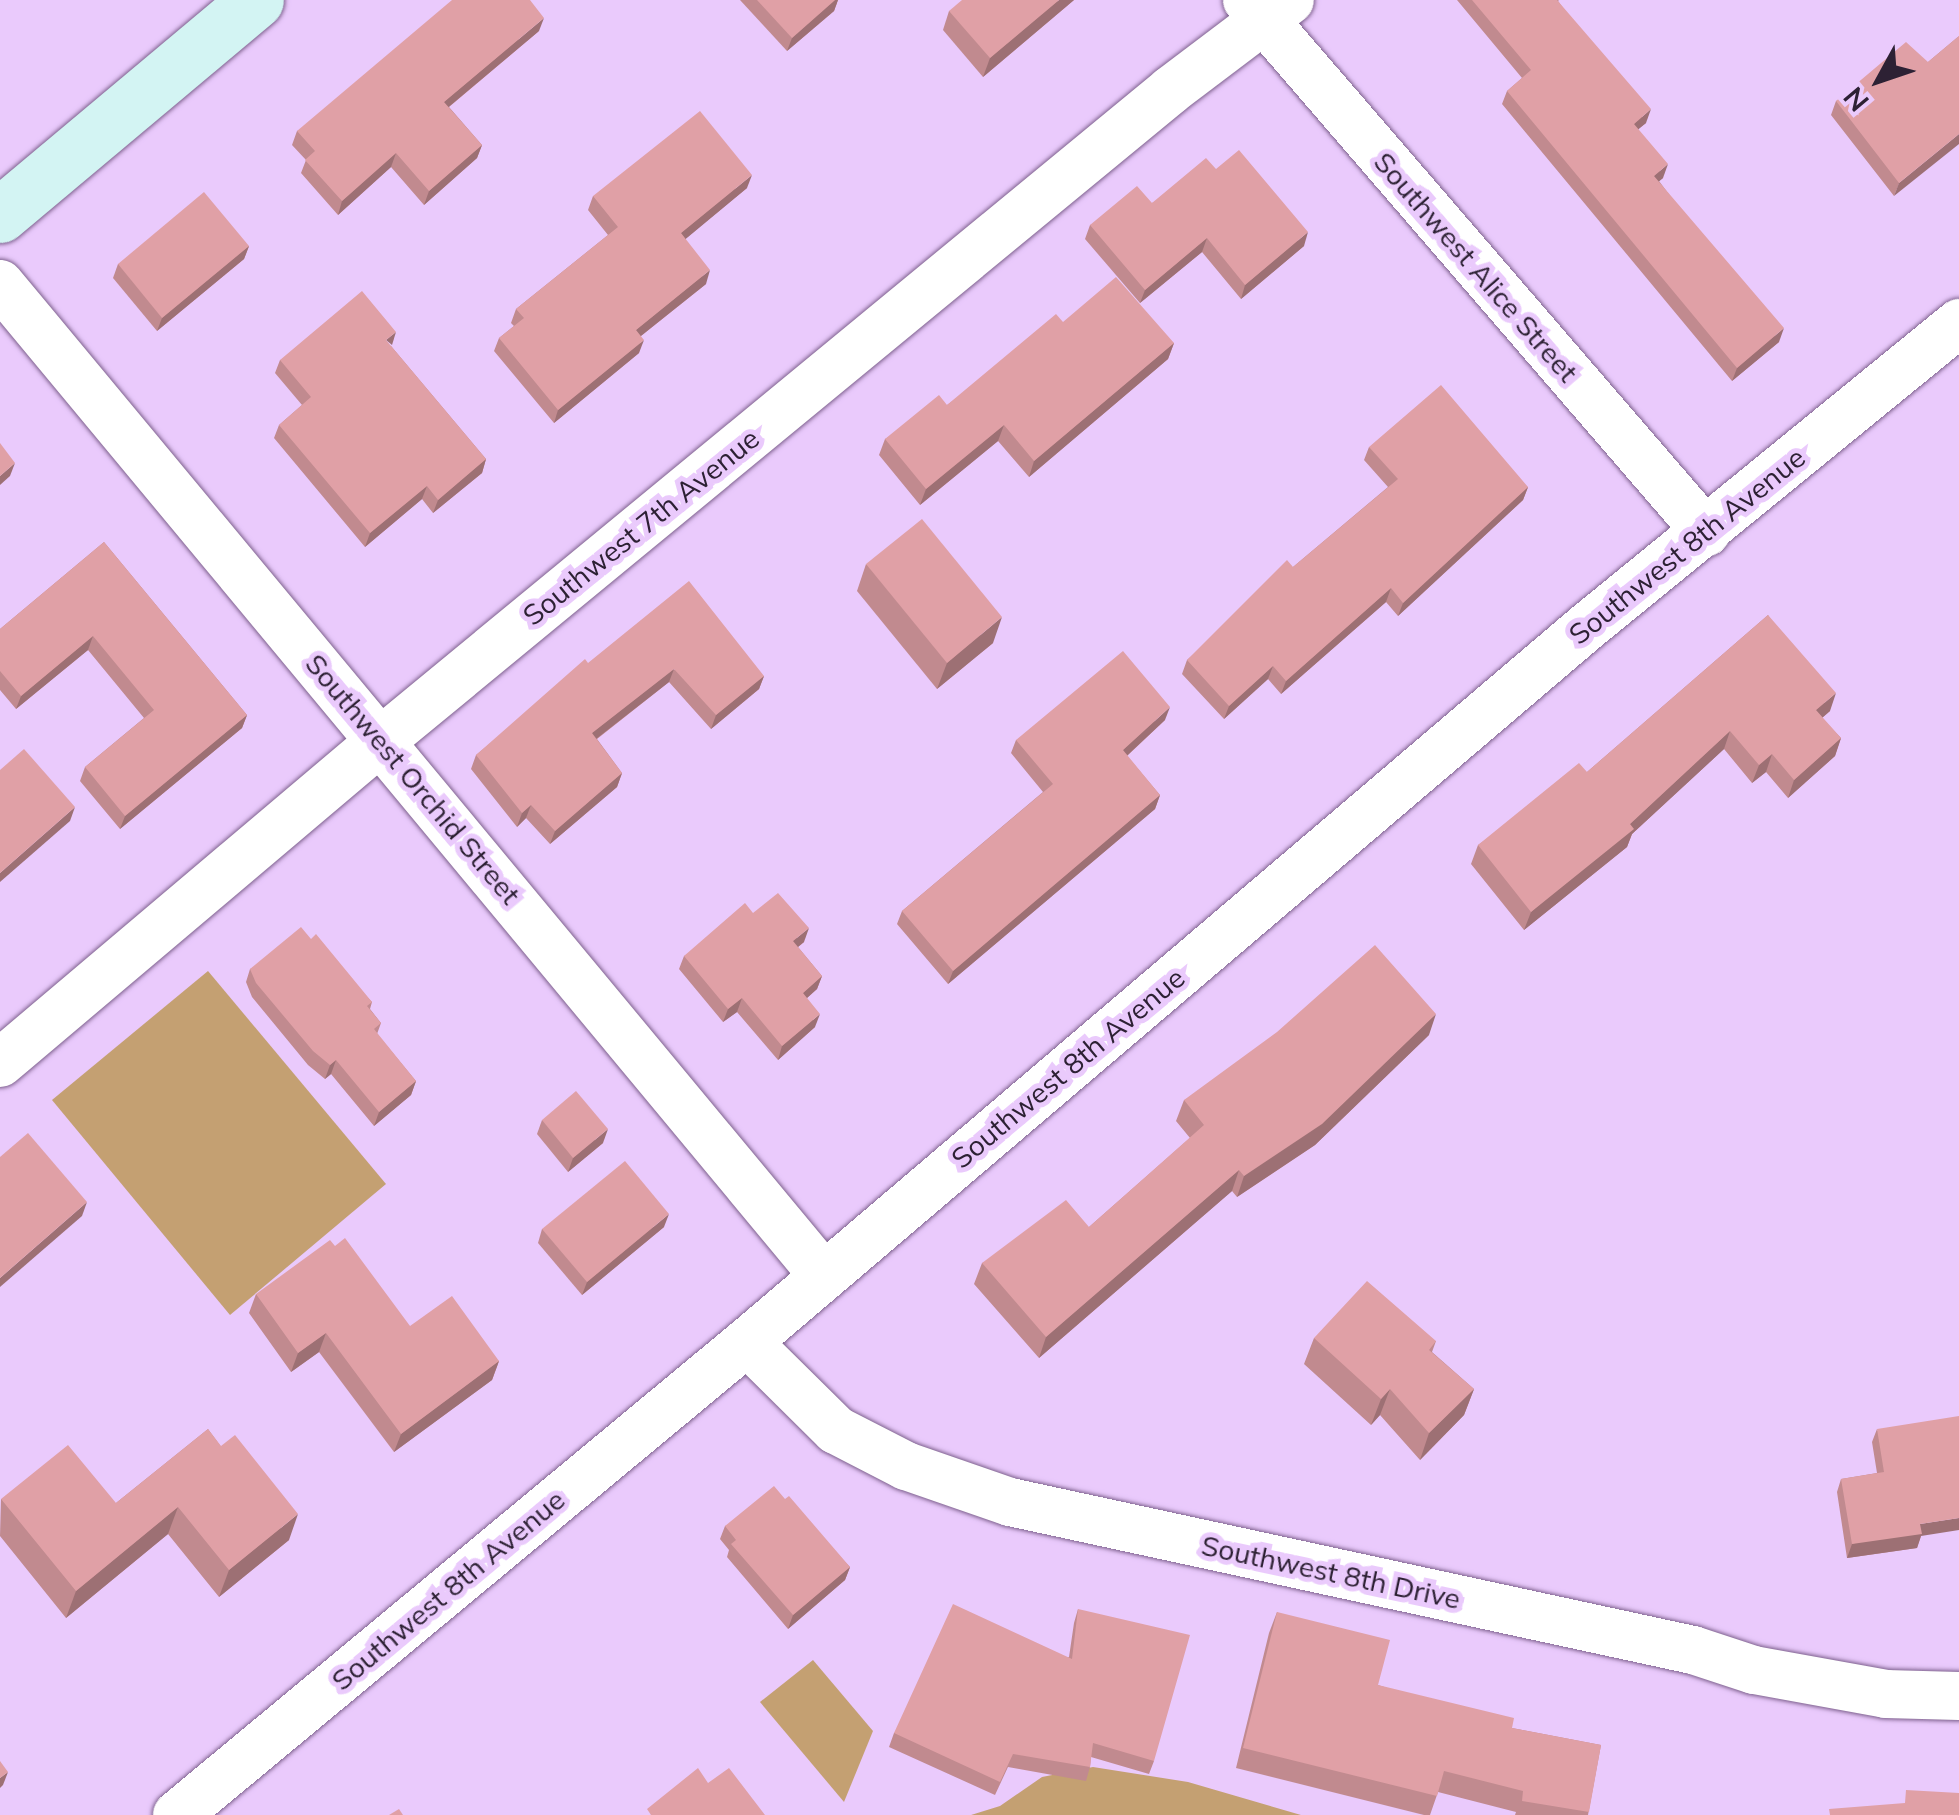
<!DOCTYPE html>
<style>
body{margin:0}
#map{position:relative;width:1959px;height:1815px;overflow:hidden;background:#eacafc;font-family:Mulish,sans-serif}
div>[style]{position:absolute}
.green>*{inset:0;background:#c4a072}
.roads{filter:drop-shadow(0 0 2px #7e618e) drop-shadow(0 0 2px #7e618e)}
.street>*{height:48px;margin:-24px;padding:0 24px;transform-origin:24px;border-radius:24px;background:#fff}
.secondary>*{height:55px;margin:-27.5px;padding:0 27.5px;transform-origin:27.5px;border-radius:27.5px;background:#d3f4f3}
.wall>*{inset:0;background:#c18a8f}
.shaded-wall>*{inset:0;background:#9d7074}
.building>*{inset:0;background:#e0a0a6}
span{translate:-50% -50%;white-space:nowrap;text-align:center;line-height:1.15;-webkit-text-stroke:10px #eacafc;paint-order:stroke}
.street-label{font-size:28px;color:#2d2134}
.north{position:absolute;left:1829px;top:30px;width:100px;height:100px;-webkit-text-stroke:8px #eacafc;paint-order:stroke;rotate:230deg;font-size:28px;font-weight:700;line-height:40px;text-align:center;color:#2d2134}
.north::after{content:'';display:block;margin:auto;width:35px;height:45px;background:#2d2134;clip-path:polygon(50% 0,100% 100%,50% 72%,0 100%)}
</style>
<div id="map">
<div class="green">
<div style="clip-path:polygon(208px 971px,386px 1184px,230px 1315px,52px 1100px)"></div>
<div style="clip-path:polygon(813px 1660px,873px 1731px,844px 1802px,760px 1702px)"></div>
<div style="clip-path:polygon(1093px 1767px,1188px 1782px,1301px 1815px,971px 1815px,1000px 1806px,1042px 1777px)"></div>
</div>
<div class="roads">
<div class="street">
<div style="left:1247px;top:0;width:703px;rotate:49.21deg"></div>
<div style="left:0;top:284px;width:1290px;rotate:50.29deg"></div>
<div style="left:0;top:1063px;width:500px;rotate:-40.22deg"></div>
<div style="left:382px;top:740px;width:1022px;rotate:-39.48deg"></div>
<div style="left:1171px;top:90px;width:149px;rotate:-37.1deg"></div>
<div style="left:747px;top:1342px;width:125px;rotate:44.7deg"></div>
<div style="left:836px;top:1430px;width:79px;rotate:27.2deg"></div>
<div style="left:906px;top:1466px;width:110px;rotate:19.1deg"></div>
<div style="left:1010px;top:1502px;width:699px;rotate:12.23deg"></div>
<div style="left:1693px;top:1650px;width:64px;rotate:18.2deg"></div>
<div style="left:1754px;top:1670px;width:134px;rotate:10.3deg"></div>
<div style="left:1886px;top:1694px;width:73px;rotate:1.6deg"></div>
<div style="left:177px;top:1815px;width:741px;rotate:-39.69deg"></div>
<div style="left:747px;top:1342px;width:1106px;rotate:-40.42deg"></div>
<div style="left:1589px;top:625px;width:478px;rotate:-39.2deg"></div>
</div>
<div class="secondary">
<div style="left:0;top:215px;width:334px;rotate:-40deg"></div>
</div>
</div>
<div class="wall">
<div style="clip-path:polygon(740px 0,838px 0,834px 11px,787px 51px)"></div>
<div style="clip-path:polygon(1074px 0,983px 77px,943px 30px,949px 11px)"></div>
<div style="clip-path:polygon(1457px 0,1559px 0,1558px 1px,1646px 123px,1638px 129px,1663px 178px,1659px 181px,1779px 342px,1732px 381px,1502px 104px,1507px 91px,1522px 78px)"></div>
<div style="clip-path:polygon(539px 31px,449px 107px,482px 145px,477px 158px,424px 205px,391px 167px,338px 215px,301px 173px,306px 160px,292px 145px,297px 131px)"></div>
<div style="clip-path:polygon(1959px 36px,1894px 196px,1831px 115px,1836px 101px,1928px 62px)"></div>
<div style="clip-path:polygon(1216px 169px,1304px 246px,1241px 299px,1202px 252px,1140px 303px,1085px 239px,1090px 225px,1152px 203px)"></div>
<div style="clip-path:polygon(747px 188px,685px 239px,706px 284px,641px 336px,639px 353px,554px 423px,494px 351px,499px 338px,514px 326px,511px 323px,516px 309px,608px 235px,588px 210px,593px 196px)"></div>
<div style="clip-path:polygon(249px 246px,244px 259px,157px 331px,113px 278px,118px 264px)"></div>
<div style="clip-path:polygon(1063px 322px,1174px 343px,1168px 359px,1029px 477px,998px 441px,920px 505px,879px 455px,885px 439px,947px 405px)"></div>
<div style="clip-path:polygon(391px 346px,486px 459px,482px 473px,433px 513px,422px 499px,365px 547px,274px 438px,279px 425px,302px 405px,275px 373px,280px 360px)"></div>
<div style="clip-path:polygon(1369px 447px,1528px 487px,1523px 500px,1398px 616px,1386px 602px,1281px 694px,1268px 679px,1224px 719px,1182px 674px,1187px 660px,1293px 567px,1388px 487px,1364px 460px)"></div>
<div style="clip-path:polygon(104px 542px,247px 715px,242px 728px,120px 829px,80px 781px,85px 767px,144px 718px,88px 650px,16px 709px,0 690px,0 629px)"></div>
<div style="clip-path:polygon(866px 564px,993px 643px,937px 689px,857px 591px)"></div>
<div style="clip-path:polygon(1768px 615px,1830px 711px,1822px 718px,1841px 738px,1835px 756px,1788px 798px,1766px 772px,1752px 783px,1724px 749px,1632px 834px,1627px 847px,1524px 930px,1471px 864px,1478px 845px,1587px 772px)"></div>
<div style="clip-path:polygon(588px 663px,764px 676px,759px 689px,711px 729px,669px 682px,597px 739px,622px 773px,617px 787px,550px 844px,526px 818px,517px 827px,471px 769px,476px 755px)"></div>
<div style="clip-path:polygon(1165px 720px,1127px 756px,1160px 795px,1155px 809px,948px 984px,897px 924px,902px 911px,1043px 792px,1011px 753px,1016px 740px)"></div>
<div style="clip-path:polygon(753px 913px,804px 942px,798px 947px,822px 976px,817px 989px,807px 998px,815px 1027px,778px 1060px,737px 1012px,723px 1022px,679px 969px,684px 956px)"></div>
<div style="clip-path:polygon(311px 939px,372px 1002px,370px 1009px,381px 1023px,377px 1034px,416px 1081px,411px 1095px,374px 1126px,331px 1074px,325px 1079px,308px 1065px,252px 997px,246px 982px,250px 969px)"></div>
<div style="clip-path:polygon(1429px 1035px,1315px 1145px,1237px 1197px,1232px 1191px,1039px 1358px,974px 1284px,982px 1263px,1089px 1227px,1190px 1138px,1176px 1121px,1184px 1100px)"></div>
<div style="clip-path:polygon(542px 1120px,603px 1143px,568px 1172px,537px 1134px)"></div>
<div style="clip-path:polygon(664px 1227px,582px 1295px,538px 1243px,542px 1229px)"></div>
<div style="clip-path:polygon(256px 1294px,410px 1326px,499px 1361px,492px 1380px,394px 1452px,319px 1352px,291px 1372px,249px 1313px)"></div>
<div style="clip-path:polygon(1314px 1338px,1436px 1341px,1432px 1352px,1474px 1389px,1464px 1415px,1420px 1460px,1380px 1415px,1371px 1425px,1304px 1364px)"></div>
<div style="clip-path:polygon(208px 1429px,289px 1540px,219px 1597px,168px 1534px,66px 1618px,0 1536px,1px 1499px,116px 1503px)"></div>
<div style="clip-path:polygon(1877px 1429px,1921px 1536px,1917px 1548px,1847px 1558px,1837px 1492px,1841px 1479px,1877px 1473px,1872px 1442px)"></div>
<div style="clip-path:polygon(785px 1499px,850px 1567px,845px 1580px,788px 1629px,727px 1557px,729px 1550px,720px 1539px,725px 1526px)"></div>
<div style="clip-path:polygon(1078px 1609px,1154px 1761px,1149px 1774px,1091px 1757px,1090px 1767px,1086px 1781px,1008px 1767px,995px 1795px,889px 1747px,894px 1733px,1069px 1657px,1074px 1623px)"></div>
<div style="clip-path:polygon(1277px 1612px,1378px 1685px,1512px 1728px,1601px 1745px,1588px 1815px,1515px 1815px,1516px 1812px,1438px 1792px,1430px 1815px,1424px 1815px,1236px 1768px,1269px 1633px)"></div>
</div>
<div class="shaded-wall">
<div style="clip-path:polygon(835px 0,838px 0,834px 11px,787px 51px,792px 38px)"></div>
<div style="clip-path:polygon(1059px 0,1074px 0,983px 77px,990px 58px)"></div>
<div style="clip-path:polygon(544px 18px,539px 31px,439px 115px,444px 102px)"></div>
<div style="clip-path:polygon(1651px 109px,1646px 123px,1629px 137px,1634px 124px)"></div>
<div style="clip-path:polygon(1959px 134px,1959px 144px,1894px 196px,1899px 183px)"></div>
<div style="clip-path:polygon(482px 145px,477px 158px,424px 205px,429px 191px)"></div>
<div style="clip-path:polygon(396px 153px,391px 167px,338px 215px,342px 201px)"></div>
<div style="clip-path:polygon(1668px 164px,1663px 178px,1650px 189px,1654px 176px)"></div>
<div style="clip-path:polygon(752px 175px,747px 188px,676px 247px,681px 233px)"></div>
<div style="clip-path:polygon(1308px 232px,1304px 246px,1241px 299px,1245px 285px)"></div>
<div style="clip-path:polygon(1207px 238px,1202px 252px,1140px 303px,1145px 290px)"></div>
<div style="clip-path:polygon(249px 246px,244px 259px,157px 331px,162px 318px)"></div>
<div style="clip-path:polygon(710px 270px,706px 284px,632px 343px,636px 330px)"></div>
<div style="clip-path:polygon(1784px 328px,1779px 342px,1732px 381px,1737px 368px)"></div>
<div style="clip-path:polygon(396px 332px,392px 345px,386px 340px)"></div>
<div style="clip-path:polygon(644px 340px,639px 353px,554px 423px,558px 410px)"></div>
<div style="clip-path:polygon(1174px 343px,1168px 359px,1029px 477px,1034px 461px)"></div>
<div style="clip-path:polygon(1004px 425px,998px 441px,920px 505px,926px 489px)"></div>
<div style="clip-path:polygon(486px 459px,482px 473px,433px 513px,438px 500px)"></div>
<div style="clip-path:polygon(15px 463px,10px 476px,0 485px,0 476px)"></div>
<div style="clip-path:polygon(427px 486px,422px 499px,365px 547px,370px 533px)"></div>
<div style="clip-path:polygon(1528px 487px,1523px 500px,1398px 616px,1403px 603px)"></div>
<div style="clip-path:polygon(1391px 588px,1386px 602px,1281px 694px,1286px 681px)"></div>
<div style="clip-path:polygon(1002px 617px,993px 643px,937px 689px,947px 663px)"></div>
<div style="clip-path:polygon(93px 636px,88px 650px,16px 709px,21px 696px)"></div>
<div style="clip-path:polygon(1273px 666px,1268px 679px,1224px 719px,1229px 706px)"></div>
<div style="clip-path:polygon(674px 669px,669px 682px,587px 746px,592px 733px)"></div>
<div style="clip-path:polygon(764px 676px,759px 689px,711px 729px,716px 715px)"></div>
<div style="clip-path:polygon(1836px 693px,1830px 711px,1809px 729px,1816px 710px)"></div>
<div style="clip-path:polygon(1170px 707px,1165px 720px,1118px 764px,1123px 750px)"></div>
<div style="clip-path:polygon(247px 715px,242px 728px,120px 829px,125px 816px)"></div>
<div style="clip-path:polygon(1730px 731px,1724px 749px,1632px 834px,1627px 847px,1524px 930px,1531px 912px,1630px 824px)"></div>
<div style="clip-path:polygon(1841px 738px,1835px 756px,1788px 798px,1794px 780px)"></div>
<div style="clip-path:polygon(1772px 754px,1766px 772px,1752px 783px,1759px 765px)"></div>
<div style="clip-path:polygon(622px 773px,617px 787px,550px 844px,555px 831px)"></div>
<div style="clip-path:polygon(1160px 795px,1155px 809px,948px 984px,953px 971px)"></div>
<div style="clip-path:polygon(531px 805px,526px 818px,517px 827px,522px 813px)"></div>
<div style="clip-path:polygon(75px 807px,70px 821px,0 882px,0 873px)"></div>
<div style="clip-path:polygon(809px 928px,804px 942px,788px 955px,793px 941px)"></div>
<div style="clip-path:polygon(822px 976px,817px 989px,798px 1006px,803px 993px)"></div>
<div style="clip-path:polygon(742px 998px,737px 1012px,723px 1022px,728px 1009px)"></div>
<div style="clip-path:polygon(820px 1014px,815px 1027px,778px 1060px,782px 1046px)"></div>
<div style="clip-path:polygon(1436px 1014px,1429px 1035px,1315px 1145px,1237px 1197px,1244px 1176px)"></div>
<div style="clip-path:polygon(336px 1060px,331px 1074px,325px 1079px,330px 1065px)"></div>
<div style="clip-path:polygon(416px 1081px,411px 1095px,374px 1126px,379px 1112px)"></div>
<div style="clip-path:polygon(608px 1129px,603px 1143px,568px 1172px,573px 1158px)"></div>
<div style="clip-path:polygon(1239px 1170px,1232px 1191px,1039px 1358px,1046px 1337px)"></div>
<div style="clip-path:polygon(87px 1202px,82px 1216px,0 1287px,0 1278px)"></div>
<div style="clip-path:polygon(669px 1214px,664px 1227px,582px 1295px,587px 1282px)"></div>
<div style="clip-path:polygon(326px 1333px,319px 1352px,291px 1372px,298px 1353px)"></div>
<div style="clip-path:polygon(499px 1361px,492px 1380px,394px 1452px,401px 1434px)"></div>
<div style="clip-path:polygon(1390px 1389px,1380px 1415px,1371px 1425px,1381px 1399px)"></div>
<div style="clip-path:polygon(1474px 1389px,1464px 1415px,1420px 1460px,1429px 1433px)"></div>
<div style="clip-path:polygon(178px 1507px,168px 1534px,66px 1618px,76px 1591px)"></div>
<div style="clip-path:polygon(298px 1514px,289px 1540px,219px 1597px,229px 1570px)"></div>
<div style="clip-path:polygon(1959px 1518px,1959px 1530px,1921px 1536px,1917px 1548px,1847px 1558px,1852px 1544px,1920px 1524px)"></div>
<div style="clip-path:polygon(850px 1567px,845px 1580px,788px 1629px,793px 1615px)"></div>
<div style="clip-path:polygon(8px 1772px,3px 1785px,0 1788px,0 1778px)"></div>
</div>
<div class="building">
<div style="clip-path:polygon(452px 0,530px 0,544px 18px,444px 102px,482px 145px,429px 191px,396px 153px,342px 201px,305px 160px,315px 151px,297px 131px)"></div>
<div style="clip-path:polygon(757px 0,835px 0,792px 38px)"></div>
<div style="clip-path:polygon(962px 0,1059px 0,990px 58px,949px 11px)"></div>
<div style="clip-path:polygon(1472px 0,1557px 0,1651px 109px,1634px 124px,1668px 164px,1654px 176px,1784px 328px,1737px 368px,1507px 91px,1531px 70px)"></div>
<div style="clip-path:polygon(1959px 36px,1959px 134px,1899px 183px,1836px 101px,1906px 42px,1928px 62px)"></div>
<div style="clip-path:polygon(700px 111px,752px 175px,681px 233px,710px 270px,636px 330px,644px 340px,558px 410px,499px 338px,524px 318px,516px 309px,618px 227px,593px 196px)"></div>
<div style="clip-path:polygon(1239px 150px,1308px 232px,1245px 285px,1207px 238px,1145px 290px,1090px 225px,1137px 186px,1152px 203px,1206px 158px,1216px 169px)"></div>
<div style="clip-path:polygon(204px 192px,249px 246px,162px 318px,118px 264px)"></div>
<div style="clip-path:polygon(1116px 277px,1174px 343px,1034px 461px,1004px 425px,926px 489px,885px 439px,939px 395px,947px 405px,1056px 314px,1063px 322px)"></div>
<div style="clip-path:polygon(362px 291px,396px 332px,386px 340px,486px 459px,438px 500px,427px 486px,370px 533px,279px 425px,311px 397px,280px 360px)"></div>
<div style="clip-path:polygon(1441px 385px,1528px 487px,1403px 603px,1391px 588px,1286px 681px,1273px 666px,1229px 706px,1187px 660px,1287px 560px,1293px 567px,1398px 479px,1369px 447px)"></div>
<div style="clip-path:polygon(0 443px,15px 463px,0 476px)"></div>
<div style="clip-path:polygon(922px 519px,1002px 617px,947px 663px,866px 564px)"></div>
<div style="clip-path:polygon(104px 542px,247px 715px,125px 816px,85px 767px,154px 710px,93px 636px,21px 696px,0 671px,0 629px)"></div>
<div style="clip-path:polygon(689px 581px,764px 676px,716px 715px,674px 669px,592px 733px,622px 773px,555px 831px,531px 805px,522px 813px,476px 755px,585px 659px,588px 663px)"></div>
<div style="clip-path:polygon(1768px 615px,1836px 693px,1816px 710px,1841px 738px,1794px 780px,1772px 754px,1759px 765px,1730px 731px,1630px 824px,1634px 829px,1531px 912px,1478px 845px,1579px 763px,1587px 772px)"></div>
<div style="clip-path:polygon(1123px 651px,1170px 707px,1123px 750px,1160px 795px,953px 971px,902px 911px,1053px 784px,1016px 740px)"></div>
<div style="clip-path:polygon(24px 749px,75px 807px,0 873px,0 770px)"></div>
<div style="clip-path:polygon(778px 893px,809px 928px,793px 941px,822px 976px,803px 993px,820px 1014px,782px 1046px,742px 998px,728px 1009px,684px 956px,745px 903px,753px 913px)"></div>
<div style="clip-path:polygon(301px 927px,311px 939px,316px 934px,372px 1002px,367px 1006px,381px 1023px,374px 1029px,416px 1081px,379px 1112px,336px 1060px,330px 1065px,313px 1051px,256px 983px,250px 969px)"></div>
<div style="clip-path:polygon(1375px 945px,1436px 1014px,1322px 1124px,1244px 1176px,1239px 1170px,1046px 1337px,982px 1263px,1066px 1200px,1089px 1227px,1204px 1125px,1184px 1100px,1277px 1032px)"></div>
<div style="clip-path:polygon(576px 1091px,608px 1129px,573px 1158px,542px 1120px)"></div>
<div style="clip-path:polygon(28px 1133px,87px 1202px,0 1278px,0 1157px)"></div>
<div style="clip-path:polygon(625px 1161px,669px 1214px,587px 1282px,542px 1229px)"></div>
<div style="clip-path:polygon(345px 1238px,410px 1326px,452px 1296px,499px 1361px,401px 1434px,326px 1333px,298px 1353px,256px 1294px,330px 1240px,335px 1246px)"></div>
<div style="clip-path:polygon(1367px 1281px,1436px 1341px,1429px 1350px,1474px 1389px,1429px 1433px,1390px 1389px,1381px 1399px,1314px 1338px)"></div>
<div style="clip-path:polygon(1959px 1416px,1959px 1518px,1920px 1524px,1922px 1534px,1852px 1544px,1841px 1479px,1884px 1472px,1877px 1429px)"></div>
<div style="clip-path:polygon(208px 1429px,221px 1446px,235px 1435px,298px 1514px,229px 1570px,178px 1507px,76px 1591px,1px 1499px,68px 1445px,116px 1503px)"></div>
<div style="clip-path:polygon(774px 1486px,785px 1499px,789px 1496px,850px 1567px,793px 1615px,731px 1544px,736px 1540px,725px 1526px)"></div>
<div style="clip-path:polygon(953px 1604px,1072px 1659px,1078px 1609px,1190px 1635px,1154px 1761px,1093px 1743px,1090px 1767px,1013px 1754px,1000px 1782px,894px 1733px)"></div>
<div style="clip-path:polygon(1277px 1612px,1390px 1640px,1378px 1685px,1514px 1718px,1512px 1728px,1601px 1745px,1589px 1812px,1522px 1801px,1523px 1791px,1444px 1771px,1437px 1796px,1243px 1748px)"></div>
<div style="clip-path:polygon(0 1761px,8px 1772px,0 1778px)"></div>
<div style="clip-path:polygon(698px 1768px,708px 1783px,729px 1768px,765px 1815px,651px 1815px,647px 1809px)"></div>
<div style="clip-path:polygon(1906px 1790px,1959px 1793px,1959px 1815px,1830px 1815px,1829px 1809px,1905px 1803px)"></div>
<div style="clip-path:polygon(399px 1809px,403px 1815px,389px 1815px)"></div>
</div>
<div class="street-label">
<span style="left:1476px;top:267px;rotate:49deg">Southwest Alice Street</span>
<span style="left:641px;top:527px;rotate:-39deg">Southwest 7th Avenue</span>
<span style="left:1687px;top:546px;rotate:-39deg">Southwest 8th Avenue</span>
<span style="left:413px;top:779px;rotate:50deg">Southwest Orchid Street</span>
<span style="left:1068px;top:1068px;rotate:-40deg">Southwest 8th Avenue</span>
<span style="left:1331px;top:1572px;rotate:12deg">Southwest 8th Drive</span>
<span style="left:448px;top:1590px;rotate:-40deg">Southwest 8th Avenue</span>
</div>
<div class="north">N</div>
</div>
